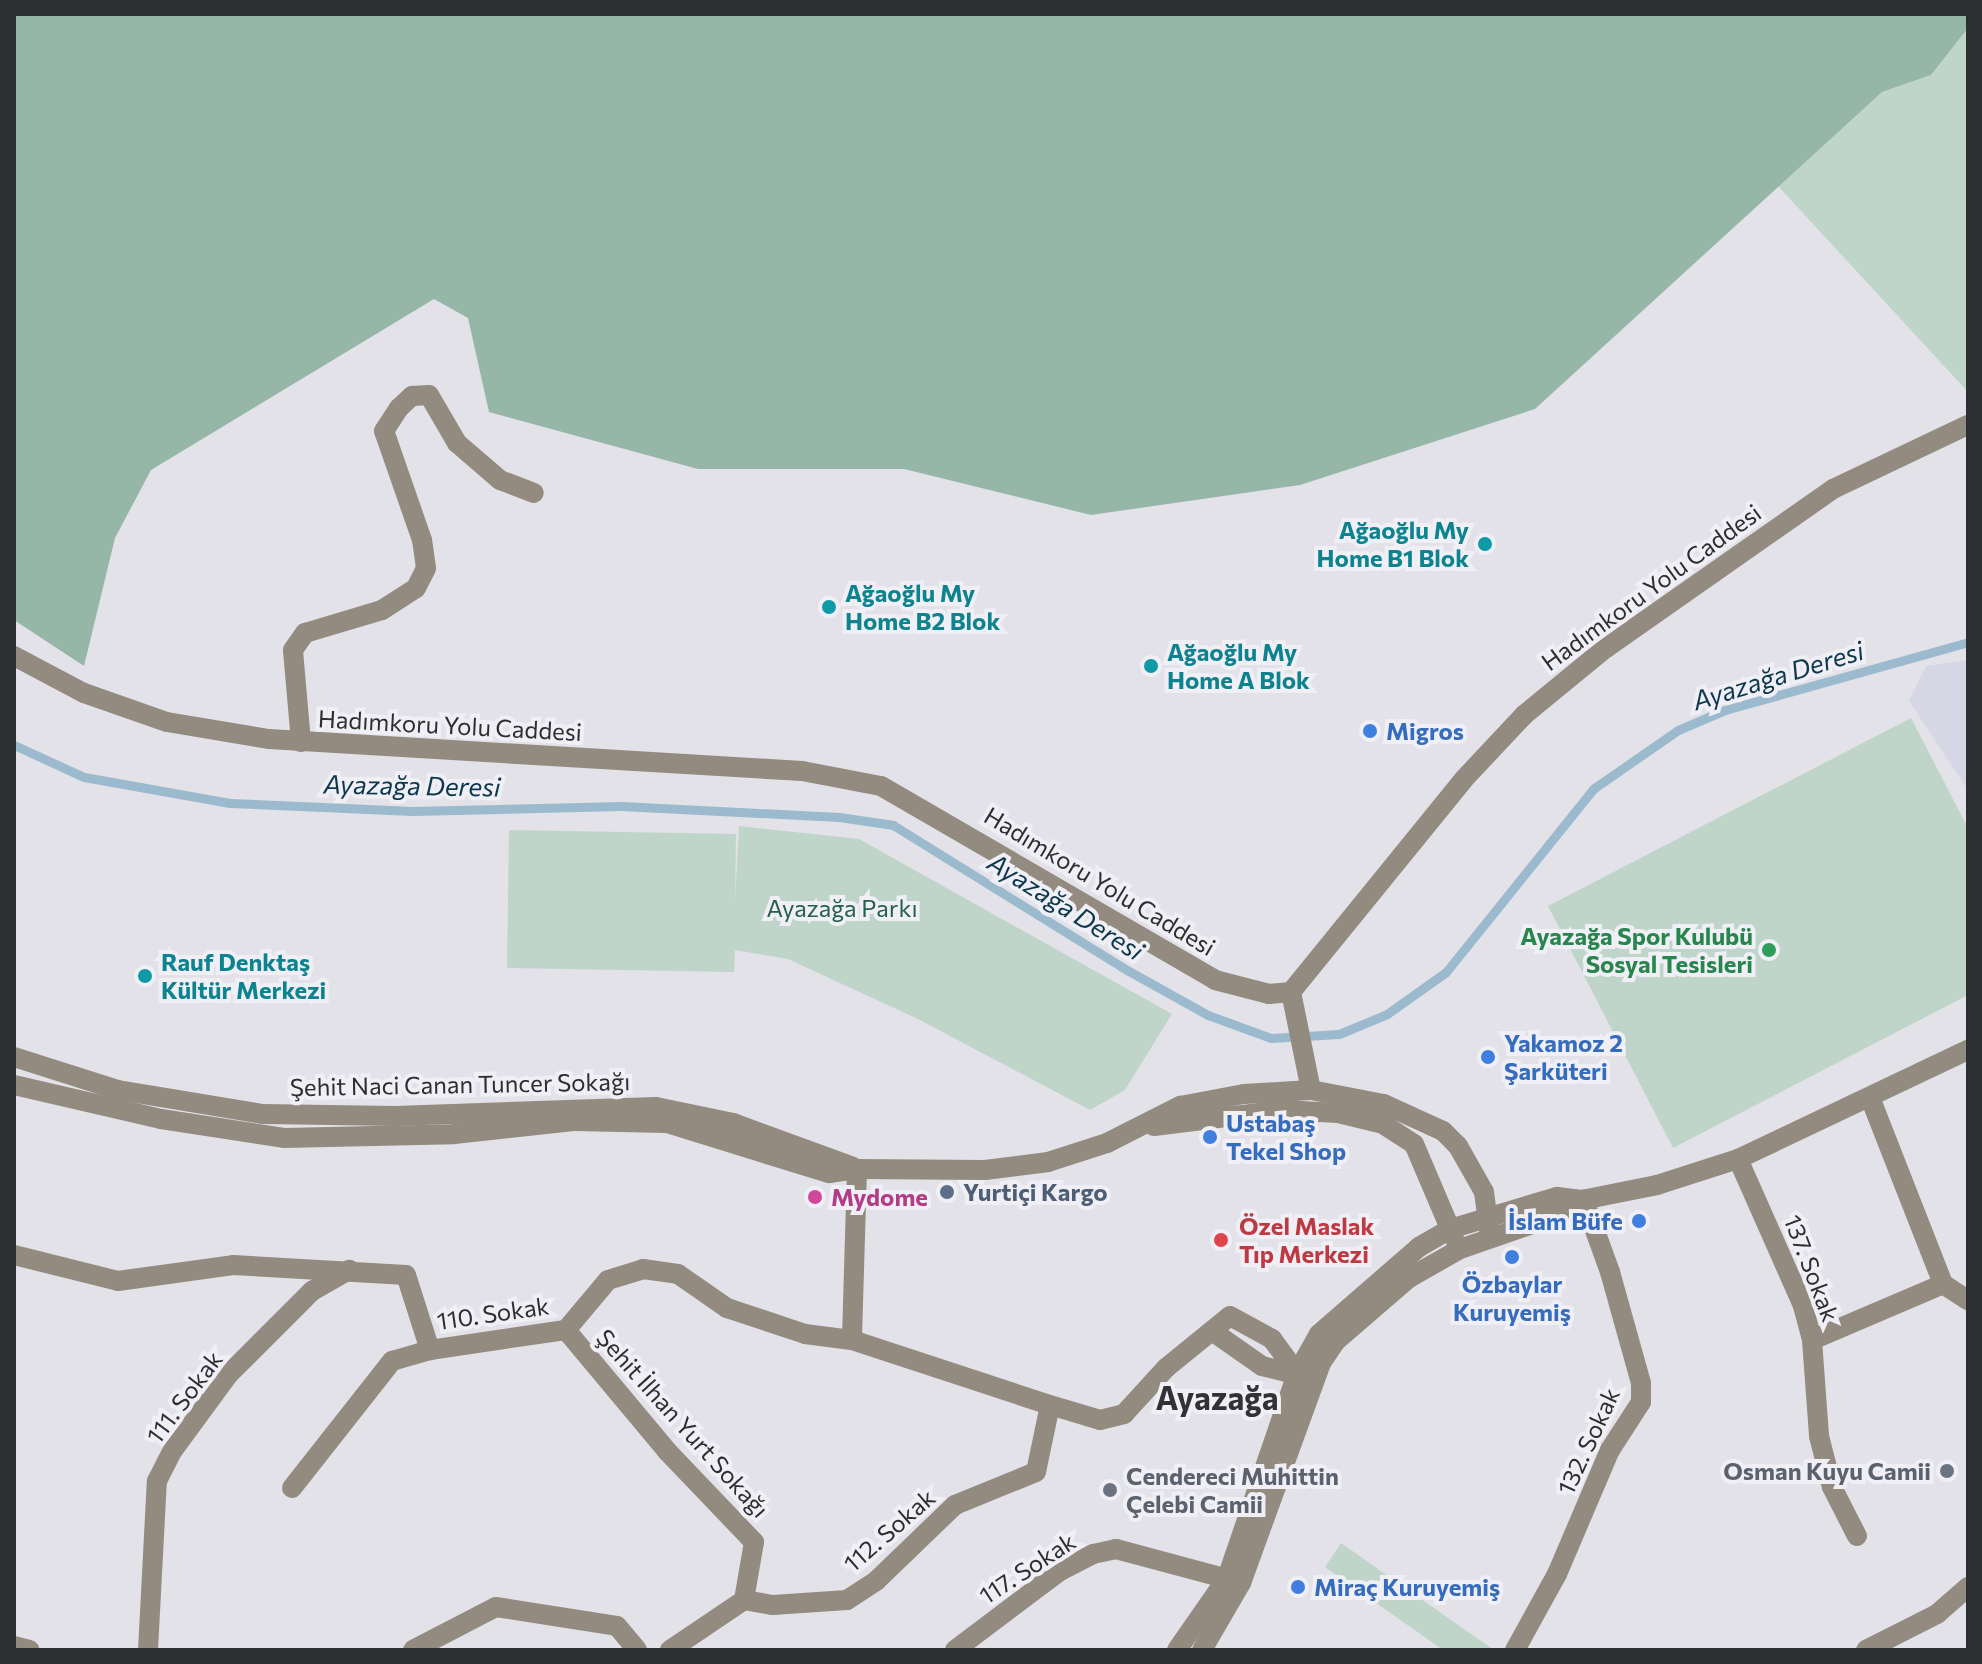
<!DOCTYPE html>
<meta charset="utf-8">
<style>
body{margin:0}
#map{position:relative;width:1982px;height:1664px;overflow:hidden;background:#e2e2e8;font-family:Commissioner,sans-serif}
div>[style]{position:absolute}
.built>*{inset:0;background:#d6d7e4}
.green>*{inset:0;background:#c0d5ca}
.forest>*{inset:0;background:#96b7a7}
.stream>*{height:9px;margin:-4.5px;padding:0 4.5px;transform-origin:4.5px;border-radius:4.5px;background:#9bbacd}
.minor>*{height:20px;margin:-10px;padding:0 10px;transform-origin:10px;border-radius:10px;background:#938b80}
.dots>*{width:22px;height:22px;translate:-50% -50%;box-sizing:border-box;border:4px solid #efeff5;border-radius:50%}
span{translate:-50% -50%;white-space:nowrap;text-align:center;line-height:1.15;-webkit-text-stroke:8px #efeff5;paint-order:stroke}
.culture-label{font-size:24px;color:#0d838f;font-weight:700}
.right{translate:-100% -50%;text-align:right}
.left{translate:0 -50%;text-align:left}
.street-label{font-size:24px;color:#2d2e30}
.shop-label{font-size:24px;color:#366cbe;font-weight:700}
.park-label{font-size:24px;color:#256049}
.leisure-label{font-size:24px;color:#27864d;font-weight:700}
.service-label{font-size:24px;color:#4e5e75;font-weight:700}
.hotel-label{font-size:24px;color:#b23c85;font-weight:700}
.health-label{font-size:24px;color:#be3a42;font-weight:700}
.worship-label{font-size:24px;color:#5b616d;font-weight:700}
.water-label{font-size:26px;color:#0d374c;font-style:italic}
.district-label{font-size:32px;color:#313136;font-weight:700}
.frame{position:absolute;inset:0;border:16px solid #2d2e30;pointer-events:none}
</style>
<div id="map">
<div class="built">
<div style="clip-path:polygon(1968px 660px,1968px 790px,1909px 701px,1926px 666px)"></div>
</div>
<div class="green">
<div style="clip-path:polygon(1968px 28px,1968px 392px,1777px 185px,1882px 92px,1931px 75px)"></div>
<div style="clip-path:polygon(1911px 718px,1968px 828px,1968px 995px,1673px 1148px,1548px 906px)"></div>
<div style="clip-path:polygon(739px 826px,859px 839px,1172px 1014px,1125px 1090px,1090px 1110px,918px 1019px,788px 959px,735px 950px,734px 972px,507px 968px,509px 830px,736px 834px,735px 902px)"></div>
<div style="clip-path:polygon(1341px 1543px,1494px 1650px,1443px 1650px,1325px 1567px)"></div>
</div>
<div class="forest">
<div style="clip-path:polygon(14px 14px,1968px 14px,1968px 28px,1931px 75px,1882px 92px,1535px 409px,1300px 485px,1091px 515px,904px 469px,698px 469px,489px 412px,468px 318px,434px 299px,151px 470px,115px 538px,84px 666px,14px 620px)"></div>
</div>
<div class="stream">
<div style="left:14px;top:745px;width:77px;rotate:24.6deg"></div>
<div style="left:84px;top:777px;width:148px;rotate:10.1deg"></div>
<div style="left:230px;top:803px;width:183px;rotate:2.5deg"></div>
<div style="left:413px;top:811px;width:208px;rotate:-1.4deg"></div>
<div style="left:621px;top:806px;width:218px;rotate:2.9deg"></div>
<div style="left:839px;top:817px;width:55px;rotate:8.4deg"></div>
<div style="left:893px;top:825px;width:275px;rotate:31.8deg"></div>
<div style="left:1127px;top:970px;width:93px;rotate:29.1deg"></div>
<div style="left:1208px;top:1015px;width:67px;rotate:20.1deg"></div>
<div style="left:1271px;top:1038px;width:68px;rotate:-3.4deg"></div>
<div style="left:1339px;top:1034px;width:52px;rotate:-22.6deg"></div>
<div style="left:1387px;top:1014px;width:72px;rotate:-35.4deg"></div>
<div style="left:1446px;top:972px;width:235px;rotate:-51.2deg"></div>
<div style="left:1593px;top:789px;width:103px;rotate:-34.8deg"></div>
<div style="left:1678px;top:730px;width:51px;rotate:-23.1deg"></div>
<div style="left:1725px;top:710px;width:252px;rotate:-15.6deg"></div>
</div>
<div class="minor">
<div style="left:14px;top:656px;width:79px;rotate:27.9deg"></div>
<div style="left:84px;top:693px;width:88px;rotate:19.3deg"></div>
<div style="left:167px;top:722px;width:103px;rotate:9.5deg"></div>
<div style="left:269px;top:739px;width:534px;rotate:3.44deg"></div>
<div style="left:802px;top:771px;width:80px;rotate:10.8deg"></div>
<div style="left:881px;top:786px;width:386px;rotate:30.1deg"></div>
<div style="left:1215px;top:980px;width:56px;rotate:14.5deg"></div>
<div style="left:1269px;top:994px;width:22px;rotate:-5deg"></div>
<div style="left:1291px;top:992px;width:274px;rotate:-50.9deg"></div>
<div style="left:1464px;top:779px;width:88px;rotate:-46.8deg"></div>
<div style="left:1524px;top:715px;width:106px;rotate:-39.3deg"></div>
<div style="left:1606px;top:648px;width:277px;rotate:-35deg"></div>
<div style="left:1833px;top:489px;width:149px;rotate:-25.4deg"></div>
<div style="left:301px;top:742px;width:92px;rotate:-95deg"></div>
<div style="left:293px;top:650px;width:21px;rotate:-55deg"></div>
<div style="left:305px;top:633px;width:80px;rotate:-16.6deg"></div>
<div style="left:382px;top:610px;width:40px;rotate:-32.9deg"></div>
<div style="left:416px;top:588px;width:22px;rotate:-63deg"></div>
<div style="left:426px;top:568px;width:28px;rotate:-98deg"></div>
<div style="left:422px;top:540px;width:115px;rotate:-109.2deg"></div>
<div style="left:384px;top:431px;width:27px;rotate:-57deg"></div>
<div style="left:399px;top:408px;width:18px;rotate:-43deg"></div>
<div style="left:412px;top:396px;width:17px;rotate:-3deg"></div>
<div style="left:429px;top:395px;width:56px;rotate:59.7deg"></div>
<div style="left:457px;top:443px;width:57px;rotate:40.7deg"></div>
<div style="left:500px;top:480px;width:36px;rotate:21deg"></div>
<div style="left:1291px;top:992px;width:100px;rotate:78.5deg"></div>
<div style="left:14px;top:1057px;width:109px;rotate:17.6deg"></div>
<div style="left:118px;top:1090px;width:147px;rotate:9.4deg"></div>
<div style="left:263px;top:1114px;width:132px;rotate:0.9deg"></div>
<div style="left:395px;top:1116px;width:261px;rotate:-2deg"></div>
<div style="left:656px;top:1107px;width:79px;rotate:11.7deg"></div>
<div style="left:733px;top:1123px;width:128px;rotate:20.1deg"></div>
<div style="left:14px;top:1085px;width:151px;rotate:13deg"></div>
<div style="left:161px;top:1119px;width:124px;rotate:8.8deg"></div>
<div style="left:284px;top:1138px;width:170px;rotate:-1.3deg"></div>
<div style="left:454px;top:1134px;width:120px;rotate:-6.2deg"></div>
<div style="left:573px;top:1121px;width:94px;rotate:1.2deg"></div>
<div style="left:667px;top:1123px;width:170px;rotate:17.2deg"></div>
<div style="left:829px;top:1173px;width:28px;rotate:-8deg"></div>
<div style="left:857px;top:1169px;width:128px;rotate:0.4deg"></div>
<div style="left:985px;top:1170px;width:64px;rotate:-7.2deg"></div>
<div style="left:1048px;top:1162px;width:62px;rotate:-17.9deg"></div>
<div style="left:1107px;top:1143px;width:82px;rotate:-26.9deg"></div>
<div style="left:1180px;top:1106px;width:65px;rotate:-10.6deg"></div>
<div style="left:1244px;top:1094px;width:67px;rotate:-3.4deg"></div>
<div style="left:1311px;top:1090px;width:74px;rotate:10.9deg"></div>
<div style="left:1384px;top:1104px;width:65px;rotate:24.6deg"></div>
<div style="left:1443px;top:1131px;width:21px;rotate:45deg"></div>
<div style="left:1458px;top:1146px;width:53px;rotate:60.5deg"></div>
<div style="left:1484px;top:1192px;width:45px;rotate:82.4deg"></div>
<div style="left:1871px;top:1100px;width:198px;rotate:68.6deg"></div>
<div style="left:1943px;top:1284px;width:30px;rotate:33deg"></div>
<div style="left:1154px;top:1126px;width:129px;rotate:-7.1deg"></div>
<div style="left:1282px;top:1110px;width:56px;rotate:3.1deg"></div>
<div style="left:1338px;top:1113px;width:46px;rotate:13.7deg"></div>
<div style="left:1383px;top:1124px;width:37px;rotate:33deg"></div>
<div style="left:1414px;top:1144px;width:102px;rotate:66.9deg"></div>
<div style="left:1738px;top:1159px;width:161px;rotate:66.1deg"></div>
<div style="left:1803px;top:1306px;width:35px;rotate:75deg"></div>
<div style="left:1812px;top:1340px;width:96px;rotate:85.8deg"></div>
<div style="left:1819px;top:1436px;width:53px;rotate:75.7deg"></div>
<div style="left:1832px;top:1487px;width:55px;rotate:63deg"></div>
<div style="left:857px;top:1169px;width:171px;rotate:91.7deg"></div>
<div style="left:852px;top:1340px;width:208px;rotate:18.2deg"></div>
<div style="left:14px;top:1255px;width:107px;rotate:14deg"></div>
<div style="left:118px;top:1281px;width:116px;rotate:-7.9deg"></div>
<div style="left:233px;top:1265px;width:173px;rotate:3.3deg"></div>
<div style="left:406px;top:1275px;width:79px;rotate:72.3deg"></div>
<div style="left:430px;top:1350px;width:137px;rotate:-8.4deg"></div>
<div style="left:566px;top:1330px;width:65px;rotate:-50deg"></div>
<div style="left:608px;top:1280px;width:37px;rotate:-17deg"></div>
<div style="left:643px;top:1269px;width:35px;rotate:8deg"></div>
<div style="left:678px;top:1274px;width:60px;rotate:34.8deg"></div>
<div style="left:727px;top:1308px;width:82px;rotate:18.4deg"></div>
<div style="left:805px;top:1334px;width:47px;rotate:7.3deg"></div>
<div style="left:566px;top:1330px;width:158px;rotate:50.1deg"></div>
<div style="left:667px;top:1451px;width:126px;rotate:46.3deg"></div>
<div style="left:754px;top:1542px;width:59px;rotate:99.8deg"></div>
<div style="left:1212px;top:1331px;width:61px;rotate:35deg"></div>
<div style="left:1262px;top:1366px;width:42px;rotate:13.7deg"></div>
<div style="left:1812px;top:1340px;width:142px;rotate:-23.1deg"></div>
<div style="left:292px;top:1488px;width:162px;rotate:-51.8deg"></div>
<div style="left:392px;top:1361px;width:40px;rotate:-16deg"></div>
<div style="left:744px;top:1600px;width:29px;rotate:10deg"></div>
<div style="left:773px;top:1605px;width:74px;rotate:-3.9deg"></div>
<div style="left:847px;top:1600px;width:35px;rotate:-33deg"></div>
<div style="left:876px;top:1581px;width:110px;rotate:-43.9deg"></div>
<div style="left:955px;top:1505px;width:87px;rotate:-22.2deg"></div>
<div style="left:1036px;top:1472px;width:68px;rotate:-78.2deg"></div>
<div style="left:1050px;top:1405px;width:52px;rotate:16.7deg"></div>
<div style="left:1100px;top:1420px;width:25px;rotate:-14deg"></div>
<div style="left:1124px;top:1414px;width:62px;rotate:-47.6deg"></div>
<div style="left:1166px;top:1368px;width:82px;rotate:-39.1deg"></div>
<div style="left:1230px;top:1316px;width:48px;rotate:28.7deg"></div>
<div style="left:1272px;top:1339px;width:42px;rotate:53.7deg"></div>
<div style="left:14px;top:1646px;width:16px;rotate:14deg"></div>
<div style="left:148px;top:1650px;width:169px;rotate:-87deg"></div>
<div style="left:157px;top:1481px;width:35px;rotate:-63deg"></div>
<div style="left:173px;top:1450px;width:93px;rotate:-53.7deg"></div>
<div style="left:228px;top:1375px;width:119px;rotate:-45deg"></div>
<div style="left:312px;top:1291px;width:43px;rotate:-29.6deg"></div>
<div style="left:413px;top:1650px;width:93px;rotate:-27.4deg"></div>
<div style="left:496px;top:1607px;width:122px;rotate:8.9deg"></div>
<div style="left:617px;top:1626px;width:31px;rotate:50deg"></div>
<div style="left:670px;top:1650px;width:89px;rotate:-34deg"></div>
<div style="left:955px;top:1650px;width:131px;rotate:-37deg"></div>
<div style="left:1060px;top:1571px;width:37px;rotate:-27deg"></div>
<div style="left:1093px;top:1554px;width:24px;rotate:-12deg"></div>
<div style="left:1116px;top:1549px;width:127px;rotate:15deg"></div>
<div style="left:1177px;top:1650px;width:88px;rotate:-55.2deg"></div>
<div style="left:1227px;top:1578px;width:217px;rotate:-71.1deg"></div>
<div style="left:1297px;top:1373px;width:45px;rotate:-60.6deg"></div>
<div style="left:1319px;top:1334px;width:133px;rotate:-41deg"></div>
<div style="left:1419px;top:1247px;width:36px;rotate:-30deg"></div>
<div style="left:1450px;top:1229px;width:112px;rotate:-16.7deg"></div>
<div style="left:1557px;top:1197px;width:25px;rotate:7deg"></div>
<div style="left:1202px;top:1650px;width:78px;rotate:-59.8deg"></div>
<div style="left:1241px;top:1583px;width:234px;rotate:-70deg"></div>
<div style="left:1321px;top:1363px;width:27px;rotate:-56deg"></div>
<div style="left:1336px;top:1341px;width:96px;rotate:-40.8deg"></div>
<div style="left:1409px;top:1278px;width:59px;rotate:-29.6deg"></div>
<div style="left:1460px;top:1249px;width:120px;rotate:-19deg"></div>
<div style="left:1573px;top:1210px;width:13px;rotate:-48deg"></div>
<div style="left:1582px;top:1200px;width:76px;rotate:-11.3deg"></div>
<div style="left:1657px;top:1185px;width:85px;rotate:-17.8deg"></div>
<div style="left:1738px;top:1159px;width:255px;rotate:-25.4deg"></div>
<div style="left:1515px;top:1650px;width:87px;rotate:-61.1deg"></div>
<div style="left:1557px;top:1574px;width:135px;rotate:-66.9deg"></div>
<div style="left:1610px;top:1450px;width:57px;rotate:-57.1deg"></div>
<div style="left:1641px;top:1402px;width:19px;rotate:-90deg"></div>
<div style="left:1641px;top:1383px;width:115px;rotate:-105.6deg"></div>
<div style="left:1610px;top:1272px;width:77px;rotate:-109.9deg"></div>
<div style="left:1866px;top:1650px;width:80px;rotate:-26.9deg"></div>
<div style="left:1937px;top:1614px;width:41px;rotate:-41.1deg"></div>
</div>
<div class="dots">
<div style="left:1485px;top:544px;background:#0f9aa8"></div>
<div style="left:829px;top:607px;background:#0f9aa8"></div>
<div style="left:1151px;top:666px;background:#0f9aa8"></div>
<div style="left:1370px;top:731px;background:#3f7fe0"></div>
<div style="left:1769px;top:950px;background:#2e9e5b"></div>
<div style="left:145px;top:976px;background:#0f9aa8"></div>
<div style="left:1488px;top:1057px;background:#3f7fe0"></div>
<div style="left:1210px;top:1137px;background:#3f7fe0"></div>
<div style="left:947px;top:1192px;background:#5c6f8a"></div>
<div style="left:815px;top:1197px;background:#d1479c"></div>
<div style="left:1639px;top:1221px;background:#3f7fe0"></div>
<div style="left:1221px;top:1240px;background:#e0444e"></div>
<div style="left:1512px;top:1257px;background:#3f7fe0"></div>
<div style="left:1947px;top:1471px;background:#6b7280"></div>
<div style="left:1110px;top:1490px;background:#6b7280"></div>
<div style="left:1298px;top:1587px;background:#3f7fe0"></div>
</div>
<div class="culture-label">
<span class="right" style="left:1469px;top:544px">Ağaoğlu My<br>Home B1 Blok</span>
<span class="left" style="left:845px;top:607px">Ağaoğlu My<br>Home B2 Blok</span>
<span class="left" style="left:1167px;top:666px">Ağaoğlu My<br>Home A Blok</span>
<span class="left" style="left:161px;top:976px">Rauf Denktaş<br>Kültür Merkezi</span>
</div>
<div class="street-label">
<span style="left:1651px;top:587px;rotate:-36deg">Hadımkoru Yolu Caddesi</span>
<span style="left:450px;top:725px;rotate:3deg">Hadımkoru Yolu Caddesi</span>
<span style="left:1100px;top:881px;rotate:31deg">Hadımkoru Yolu Caddesi</span>
<span style="left:460px;top:1084px;rotate:-1deg">Şehit Naci Canan Tuncer Sokağı</span>
<span style="left:1812px;top:1268px;rotate:69deg">137. Sokak</span>
<span style="left:493px;top:1313px;rotate:-8deg">110. Sokak</span>
<span style="left:184px;top:1397px;rotate:-53deg">111. Sokak</span>
<span style="left:683px;top:1423px;rotate:48deg">Şehit İlhan Yurt Sokağı</span>
<span style="left:1588px;top:1441px;rotate:-65deg">132. Sokak</span>
<span style="left:889px;top:1530px;rotate:-41deg">112. Sokak</span>
<span style="left:1027px;top:1568px;rotate:-33deg">117. Sokak</span>
</div>
<div class="shop-label">
<span class="left" style="left:1386px;top:731px">Migros</span>
<span class="left" style="left:1504px;top:1057px">Yakamoz 2<br>Şarküteri</span>
<span class="left" style="left:1226px;top:1137px">Ustabaş<br>Tekel Shop</span>
<span class="right" style="left:1623px;top:1221px">İslam Büfe</span>
<span style="left:1512px;top:1298px">Özbaylar<br>Kuruyemiş</span>
<span class="left" style="left:1314px;top:1587px">Miraç Kuruyemiş</span>
</div>
<div class="park-label">
<span style="left:842px;top:908px">Ayazağa Parkı</span>
</div>
<div class="leisure-label">
<span class="right" style="left:1753px;top:950px">Ayazağa Spor Kulubü<br>Sosyal Tesisleri</span>
</div>
<div class="service-label">
<span class="left" style="left:963px;top:1192px">Yurtiçi Kargo</span>
</div>
<div class="hotel-label">
<span class="left" style="left:831px;top:1197px">Mydome</span>
</div>
<div class="health-label">
<span class="left" style="left:1239px;top:1240px">Özel Maslak<br>Tıp Merkezi</span>
</div>
<div class="worship-label">
<span class="right" style="left:1931px;top:1471px">Osman Kuyu Camii</span>
<span class="left" style="left:1126px;top:1490px">Cendereci Muhittin<br>Çelebi Camii</span>
</div>
<div class="water-label">
<span style="left:1778px;top:675px;rotate:-17deg">Ayazağa Deresi</span>
<span style="left:412px;top:785px;rotate:1deg">Ayazağa Deresi</span>
<span style="left:1066px;top:906px;rotate:32deg">Ayazağa Deresi</span>
</div>
<div class="district-label">
<span style="left:1217px;top:1397px">Ayazağa</span>
</div>
<div class="frame"></div>
</div>
